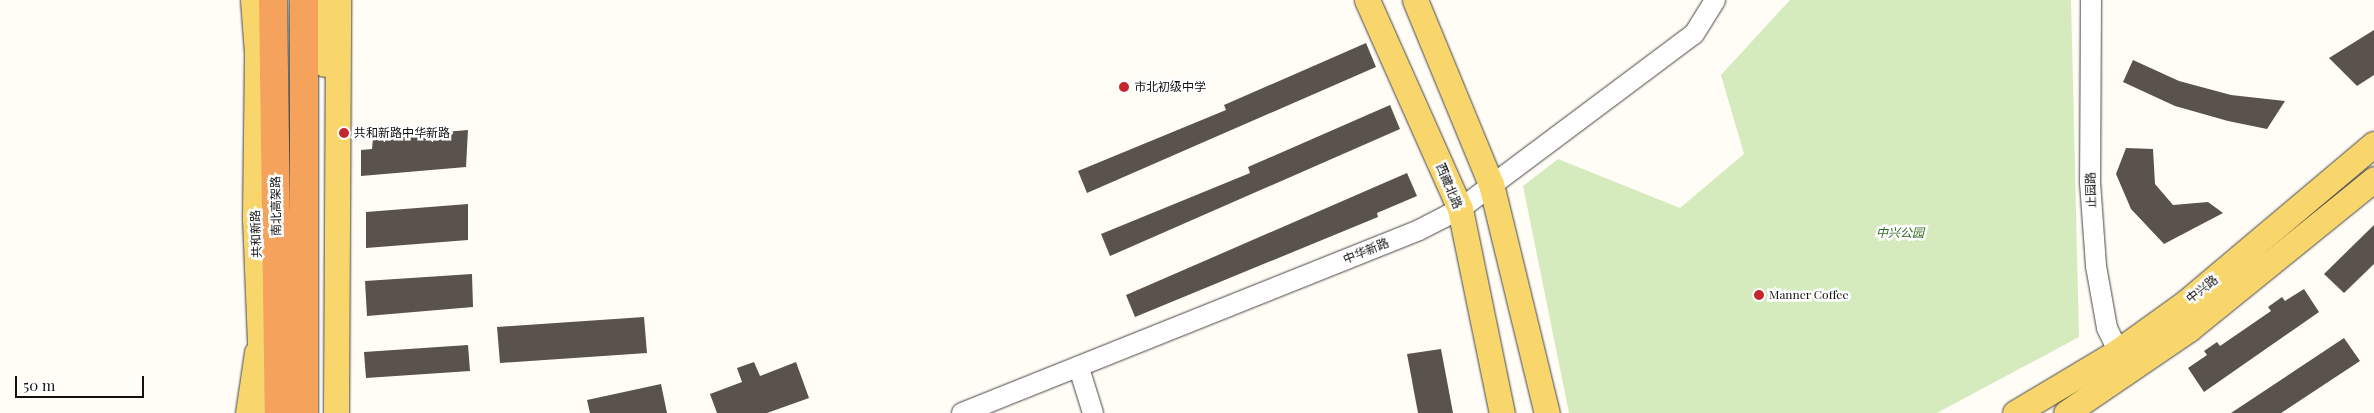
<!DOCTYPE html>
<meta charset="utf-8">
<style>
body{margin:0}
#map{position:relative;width:2374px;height:413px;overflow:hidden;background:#fffdf5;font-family:"Playfair Display","Noto Sans SC",serif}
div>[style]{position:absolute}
.green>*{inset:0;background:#d5ebbd}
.building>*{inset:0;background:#5a524d}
.roads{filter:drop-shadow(0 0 1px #444) drop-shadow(0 0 1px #444)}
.minor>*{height:20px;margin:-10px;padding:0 10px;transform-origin:10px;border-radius:10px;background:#fff}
.major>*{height:25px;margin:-12.5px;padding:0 12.5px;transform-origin:12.5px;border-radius:12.5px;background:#f9d66b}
.highway>*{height:28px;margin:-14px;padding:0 14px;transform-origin:14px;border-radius:14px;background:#f5a25d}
.dots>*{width:14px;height:14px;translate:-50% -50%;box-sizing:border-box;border:2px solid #fff;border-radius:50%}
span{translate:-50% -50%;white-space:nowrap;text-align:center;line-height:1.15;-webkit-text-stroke:5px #fff;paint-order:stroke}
.poi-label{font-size:12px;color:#111}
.left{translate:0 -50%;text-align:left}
.street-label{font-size:12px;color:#111}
.park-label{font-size:12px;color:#2f6b1f;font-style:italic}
.scale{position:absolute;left:15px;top:376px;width:129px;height:22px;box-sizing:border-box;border:2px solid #111;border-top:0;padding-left:6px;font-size:15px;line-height:18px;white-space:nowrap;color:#111;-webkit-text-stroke:4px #fff;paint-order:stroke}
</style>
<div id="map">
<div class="green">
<div style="clip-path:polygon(1790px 0,2071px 0,2079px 337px,1937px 413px,1569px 413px,1523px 186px,1558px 159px,1680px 208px,1744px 154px,1721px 75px)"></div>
</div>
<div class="building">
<div style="clip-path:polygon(2374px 30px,2374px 75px,2357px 86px,2329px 58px)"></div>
<div style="clip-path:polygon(1366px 43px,1376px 67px,1087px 193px,1078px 171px,1226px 110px,1224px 105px)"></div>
<div style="clip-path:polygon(2133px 60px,2179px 81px,2231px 95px,2285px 101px,2267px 129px,2228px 121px,2175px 106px,2123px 82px)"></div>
<div style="clip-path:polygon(1390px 105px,1400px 129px,1110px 256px,1101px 234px,1250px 173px,1248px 167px)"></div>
<div style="clip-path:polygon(468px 130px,466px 167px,361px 176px,361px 150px,372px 149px,373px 138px)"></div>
<div style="clip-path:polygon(2126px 148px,2153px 149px,2155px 184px,2173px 205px,2208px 202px,2223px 213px,2164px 244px,2131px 209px,2116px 174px)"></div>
<div style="clip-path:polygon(1407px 173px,1417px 196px,1377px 213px,1378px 217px,1135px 317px,1126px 295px)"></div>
<div style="clip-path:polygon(468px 204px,468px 240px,366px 248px,366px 212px)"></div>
<div style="clip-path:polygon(2374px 225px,2374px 264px,2344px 293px,2324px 274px)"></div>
<div style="clip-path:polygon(472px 274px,473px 307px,367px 316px,365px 281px)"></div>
<div style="clip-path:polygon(2304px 289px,2319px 312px,2204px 392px,2188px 368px,2207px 355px,2204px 351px,2217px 342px,2220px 346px,2271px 311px,2268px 307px,2282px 297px,2285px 301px)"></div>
<div style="clip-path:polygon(644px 317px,647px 353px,500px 363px,497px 327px)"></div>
<div style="clip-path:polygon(2344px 338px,2360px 361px,2281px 413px,2231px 413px)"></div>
<div style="clip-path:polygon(468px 345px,470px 371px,366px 378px,364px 352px)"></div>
<div style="clip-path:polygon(1441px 349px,1453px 413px,1418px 413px,1407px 354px)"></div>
<div style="clip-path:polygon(754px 362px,760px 376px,796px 362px,809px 398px,767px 413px,717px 413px,710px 394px,742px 382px,737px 368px)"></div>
<div style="clip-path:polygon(661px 384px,667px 413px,590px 413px,587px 400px)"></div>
</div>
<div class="roads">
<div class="minor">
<div style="left:2091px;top:0;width:182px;rotate:90.3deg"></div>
<div style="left:2090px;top:182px;width:84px;rotate:85.9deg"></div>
<div style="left:2096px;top:266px;width:63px;rotate:79.9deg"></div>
<div style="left:2107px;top:328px;width:41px;rotate:64.1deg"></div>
<div style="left:1079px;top:368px;width:47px;rotate:72.7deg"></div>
<div style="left:962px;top:413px;width:492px;rotate:-21.8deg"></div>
<div style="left:1419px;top:230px;width:46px;rotate:-27.1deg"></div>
<div style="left:1460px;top:209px;width:292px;rotate:-36.8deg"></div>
<div style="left:1694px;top:34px;width:40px;rotate:-58deg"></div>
</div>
<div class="major">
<div style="left:253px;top:0;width:53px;rotate:85.7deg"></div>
<div style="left:257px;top:53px;width:165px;rotate:90.7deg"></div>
<div style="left:255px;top:218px;width:123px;rotate:87.7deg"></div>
<div style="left:260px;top:341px;width:64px;rotate:82.8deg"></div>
<div style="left:319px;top:0;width:64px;rotate:85.5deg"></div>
<div style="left:1367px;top:0;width:229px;rotate:66deg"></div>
<div style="left:1460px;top:209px;width:208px;rotate:78.4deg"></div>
<div style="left:1415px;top:0;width:199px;rotate:67.6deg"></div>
<div style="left:1491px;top:184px;width:236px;rotate:76.3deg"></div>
<div style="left:248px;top:413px;width:61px;rotate:-81.5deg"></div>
<div style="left:336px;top:413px;width:413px;rotate:-89.7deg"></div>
<div style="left:2015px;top:413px;width:119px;rotate:-30.9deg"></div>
<div style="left:2117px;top:352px;width:84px;rotate:-35.8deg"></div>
<div style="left:2185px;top:303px;width:247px;rotate:-40.1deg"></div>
<div style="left:2066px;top:413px;width:149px;rotate:-34.3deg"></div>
<div style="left:2189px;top:329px;width:238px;rotate:-39deg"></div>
</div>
<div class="highway">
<div style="left:273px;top:0;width:413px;rotate:89.2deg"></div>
<div style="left:304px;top:0;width:413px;rotate:90deg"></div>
</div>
</div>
<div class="dots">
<div style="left:1124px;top:87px;background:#c4262e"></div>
<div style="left:344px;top:133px;background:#c4262e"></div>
<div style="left:1759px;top:295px;background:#c4262e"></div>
</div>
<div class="poi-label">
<span class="left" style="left:1134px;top:87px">市北初级中学</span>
<span class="left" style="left:354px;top:133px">共和新路中华新路</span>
<span class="left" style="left:1769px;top:295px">Manner Coffee</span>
</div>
<div class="street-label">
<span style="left:1449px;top:186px;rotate:67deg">西藏北路</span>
<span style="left:2091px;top:190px;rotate:-92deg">止园路</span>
<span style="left:276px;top:206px;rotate:-91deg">南北高架路</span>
<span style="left:256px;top:234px;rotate:-92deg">共和新路</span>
<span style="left:1366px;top:251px;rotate:-22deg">中华新路</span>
<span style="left:2202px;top:289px;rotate:-38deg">中兴路</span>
</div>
<div class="park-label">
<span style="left:1900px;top:233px">中兴公园</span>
</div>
<div class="scale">50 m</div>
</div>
